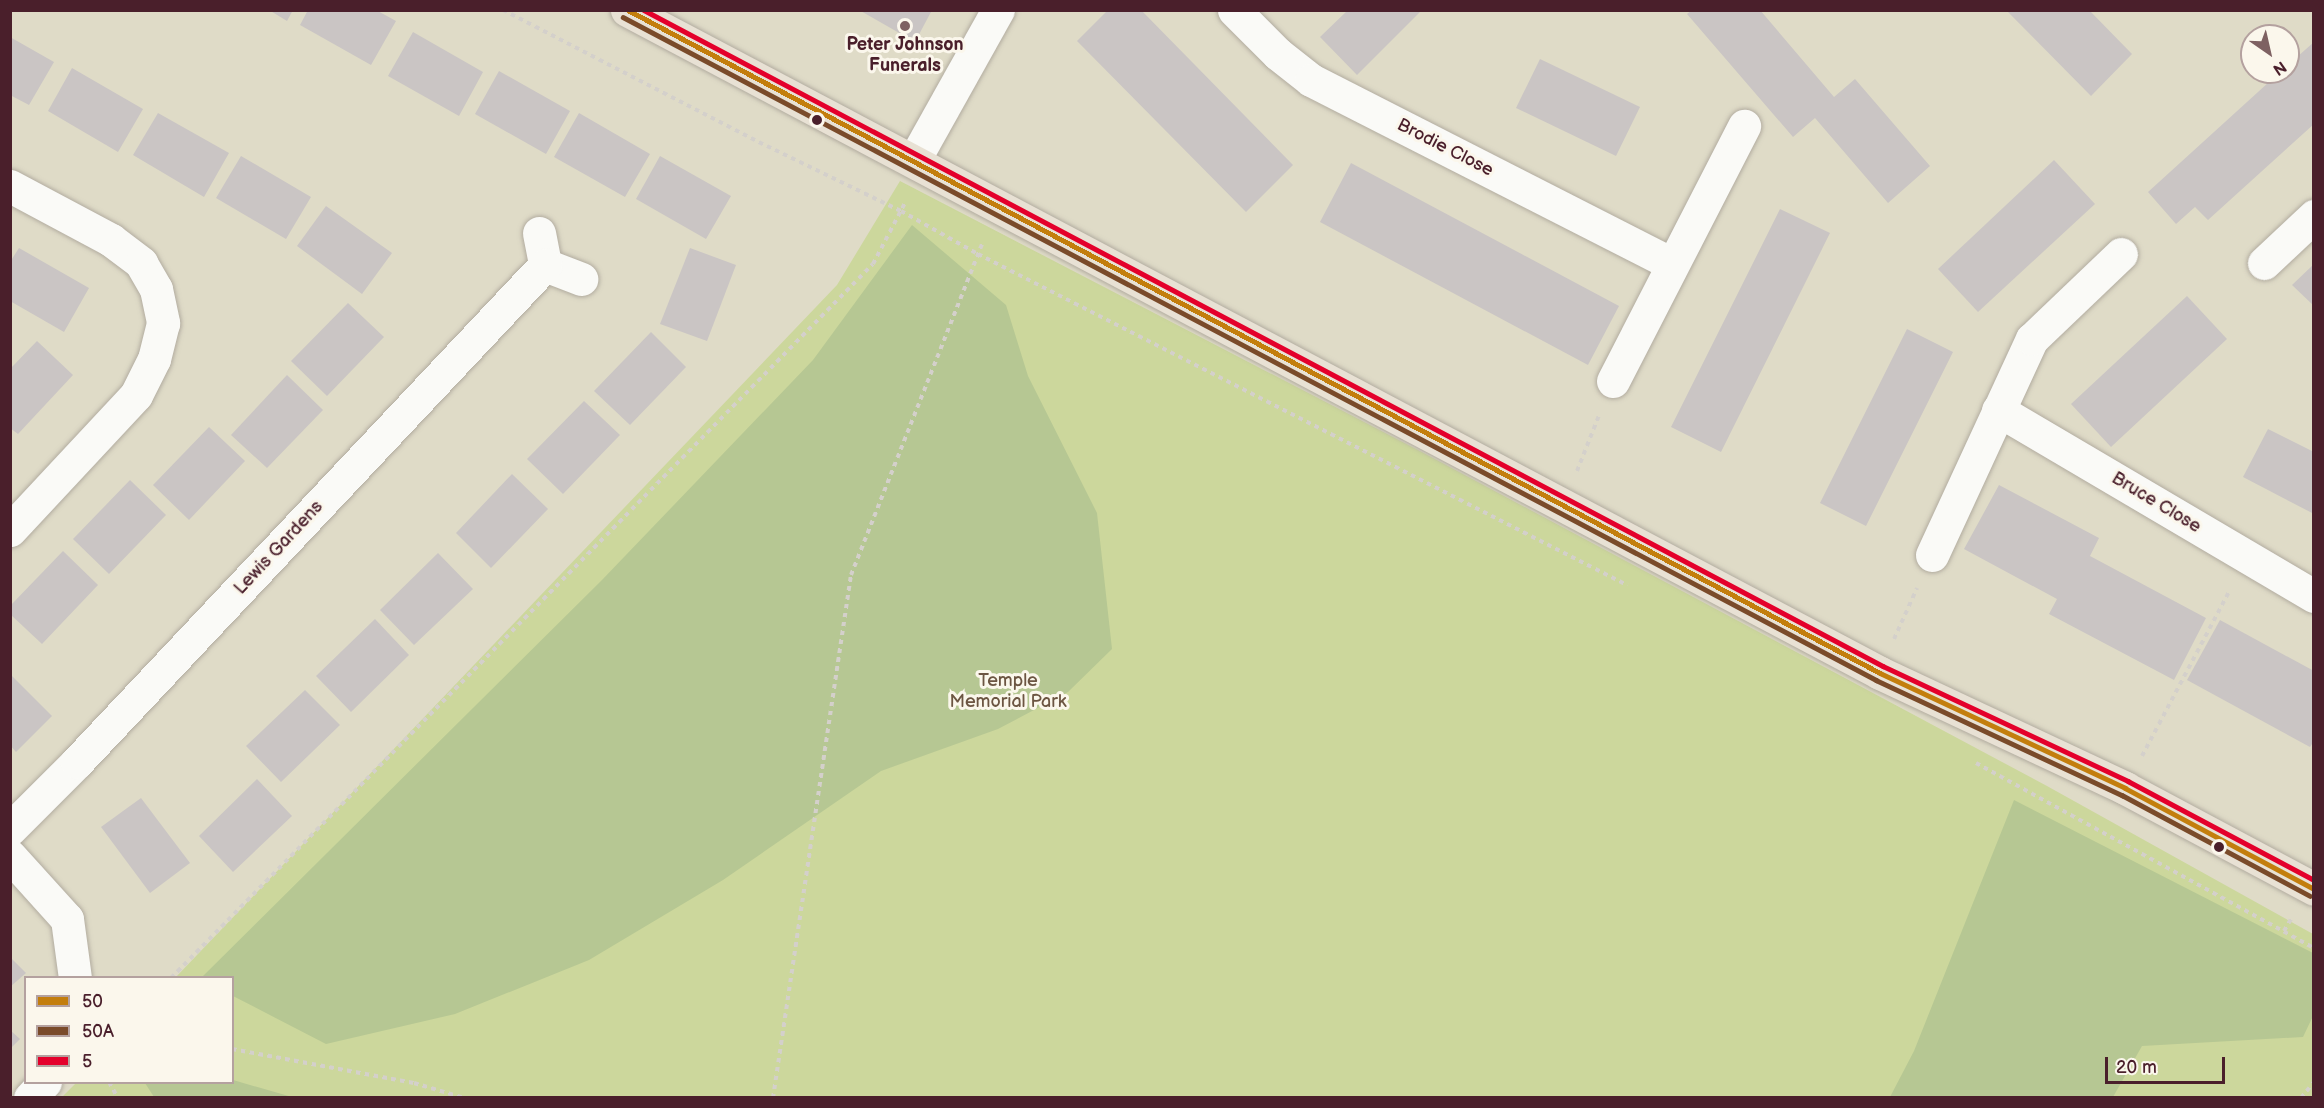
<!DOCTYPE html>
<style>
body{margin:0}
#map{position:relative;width:2324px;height:1108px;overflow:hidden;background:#dfdbc7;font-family:"Balsamiq Sans",sans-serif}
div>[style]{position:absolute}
.green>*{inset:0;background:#ccd79c}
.forest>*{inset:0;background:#b6c793}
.building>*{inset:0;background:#cac5c4}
.path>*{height:4px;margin-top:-2px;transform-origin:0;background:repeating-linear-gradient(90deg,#d4d0cb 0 4.5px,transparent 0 9px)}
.roads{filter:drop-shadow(0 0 2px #b2aca0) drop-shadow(0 0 2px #b2aca0)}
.minor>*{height:33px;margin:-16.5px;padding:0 16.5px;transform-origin:16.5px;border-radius:16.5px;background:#fafaf7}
.major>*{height:33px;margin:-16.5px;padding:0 16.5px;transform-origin:16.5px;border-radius:16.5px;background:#e8e1d4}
.bus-1>*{height:4.5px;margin:-2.25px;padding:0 2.25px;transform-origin:2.25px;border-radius:2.25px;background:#c37e0d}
.bus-2>*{height:4.5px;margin:-2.25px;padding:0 2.25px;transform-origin:2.25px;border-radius:2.25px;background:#7a4b2a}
.bus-3>*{height:4.5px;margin:-2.25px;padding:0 2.25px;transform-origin:2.25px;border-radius:2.25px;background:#e4002b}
.dots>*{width:16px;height:16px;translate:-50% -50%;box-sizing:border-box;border:3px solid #fbf7ec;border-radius:50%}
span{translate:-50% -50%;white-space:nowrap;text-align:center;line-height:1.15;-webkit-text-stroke:6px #fbf7ec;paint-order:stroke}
.poi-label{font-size:18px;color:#4a1f2b;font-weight:700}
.street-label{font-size:18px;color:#4a1f2b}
.park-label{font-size:18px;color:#6c5542}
.frame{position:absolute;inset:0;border:12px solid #4a1f2b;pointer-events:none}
.legend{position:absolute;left:24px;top:976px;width:210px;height:108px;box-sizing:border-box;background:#fbf7ec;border:2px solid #b4a19f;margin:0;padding:8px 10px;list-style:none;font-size:18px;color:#4a1f2b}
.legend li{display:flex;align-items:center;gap:12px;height:30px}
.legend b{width:30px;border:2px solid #b4a19f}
.north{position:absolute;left:2240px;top:24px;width:60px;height:60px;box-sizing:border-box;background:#fbf7ec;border:2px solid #b4a19f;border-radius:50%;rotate:146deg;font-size:16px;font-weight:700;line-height:24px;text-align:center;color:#4a1f2b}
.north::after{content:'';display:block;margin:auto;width:21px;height:27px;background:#7e6162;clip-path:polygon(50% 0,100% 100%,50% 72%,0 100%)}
.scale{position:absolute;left:2105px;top:1057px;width:120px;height:27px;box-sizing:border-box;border:3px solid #4a1f2b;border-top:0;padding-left:8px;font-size:18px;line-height:21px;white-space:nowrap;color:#4a1f2b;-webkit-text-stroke:4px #fbf7ec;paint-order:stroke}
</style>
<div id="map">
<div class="green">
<div style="clip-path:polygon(900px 181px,1420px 451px,2047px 786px,2313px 934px,2313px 1097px,61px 1098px,76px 1083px,232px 1082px,232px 978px,176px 977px,837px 285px)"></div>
</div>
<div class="forest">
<div style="clip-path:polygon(912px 225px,1006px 305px,1028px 376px,1097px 513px,1112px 649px,1068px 692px,998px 729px,881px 771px,723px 880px,589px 960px,455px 1014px,326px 1044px,233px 996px,232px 978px,202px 977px,602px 580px,813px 360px)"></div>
<div style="clip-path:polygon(2014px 800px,2313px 953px,2313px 1016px,2303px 1037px,2142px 1046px,2113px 1097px,1890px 1097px,1914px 1051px)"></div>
<div style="clip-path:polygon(233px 1080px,292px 1097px,154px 1097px,145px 1083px,232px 1082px)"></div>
</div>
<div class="building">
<div style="clip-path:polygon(269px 10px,293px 10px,287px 21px)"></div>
<div style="clip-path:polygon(308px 10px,376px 10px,396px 21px,371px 65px,300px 25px)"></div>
<div style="clip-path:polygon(859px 10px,932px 10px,915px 42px)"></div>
<div style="clip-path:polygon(1108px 10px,1141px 10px,1293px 165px,1246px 212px,1077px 41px)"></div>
<div style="clip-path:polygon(1348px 10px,1422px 10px,1357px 75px,1320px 37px)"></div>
<div style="clip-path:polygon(1692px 10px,1760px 10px,1834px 97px,1855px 79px,1930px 166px,1888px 203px,1815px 118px,1793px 137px,1687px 14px)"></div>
<div style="clip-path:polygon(2006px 10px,2089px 10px,2132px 54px,2091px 96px)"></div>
<div style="clip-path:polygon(413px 32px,483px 72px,459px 116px,388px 76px)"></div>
<div style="clip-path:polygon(10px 37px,54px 62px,29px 105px,10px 95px)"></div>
<div style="clip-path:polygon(2314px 42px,2314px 124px,2208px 220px,2195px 207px,2176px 224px,2148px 192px,2280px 72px,2288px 72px,2288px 65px)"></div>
<div style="clip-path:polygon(1540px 59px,1640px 107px,1616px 156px,1516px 108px)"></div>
<div style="clip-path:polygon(72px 68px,143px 109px,118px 152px,48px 111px)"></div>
<div style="clip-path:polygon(499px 71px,570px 111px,546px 154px,475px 114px)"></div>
<div style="clip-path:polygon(158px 113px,229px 153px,204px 197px,133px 155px)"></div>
<div style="clip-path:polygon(579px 113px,650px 154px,625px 197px,554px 157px)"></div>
<div style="clip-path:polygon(241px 156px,311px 197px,286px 239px,216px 198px)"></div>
<div style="clip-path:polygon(660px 156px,731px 196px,706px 239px,636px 199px)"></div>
<div style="clip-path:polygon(2054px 160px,2095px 204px,1978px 312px,1938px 269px)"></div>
<div style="clip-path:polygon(1351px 163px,1619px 306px,1588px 365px,1320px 222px)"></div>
<div style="clip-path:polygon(326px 206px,392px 253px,362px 294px,297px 246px)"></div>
<div style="clip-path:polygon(1780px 209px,1830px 233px,1721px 452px,1671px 427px)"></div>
<div style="clip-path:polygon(19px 248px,89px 288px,64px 332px,10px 301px,10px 262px)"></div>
<div style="clip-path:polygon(690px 248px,736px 265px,707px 341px,660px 324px)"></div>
<div style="clip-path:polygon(2314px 264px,2314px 306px,2292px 285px)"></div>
<div style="clip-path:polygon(2187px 296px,2227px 339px,2111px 447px,2071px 404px)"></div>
<div style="clip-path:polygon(348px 303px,384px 337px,327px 396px,291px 361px)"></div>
<div style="clip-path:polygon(1907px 329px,1953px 352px,1866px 526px,1820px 503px)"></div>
<div style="clip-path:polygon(651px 332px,686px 367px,630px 425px,594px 391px)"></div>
<div style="clip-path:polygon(37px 341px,73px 375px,18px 434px,10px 428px,10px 369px)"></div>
<div style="clip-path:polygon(287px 375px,323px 410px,267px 468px,231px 435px)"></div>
<div style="clip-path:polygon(584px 401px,620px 435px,563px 494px,527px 459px)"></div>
<div style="clip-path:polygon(209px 427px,245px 461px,189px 520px,153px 485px)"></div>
<div style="clip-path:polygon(2268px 429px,2314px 452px,2314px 514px,2243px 477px)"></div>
<div style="clip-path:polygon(512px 474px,548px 509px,491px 568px,456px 533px)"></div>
<div style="clip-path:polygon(130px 480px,166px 515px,109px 574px,73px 539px)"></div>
<div style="clip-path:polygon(1999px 485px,2099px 538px,2090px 556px,2206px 618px,2174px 680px,2049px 614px,2057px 599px,1964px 549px)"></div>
<div style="clip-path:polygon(63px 551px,98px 585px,42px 644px,10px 614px,10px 606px)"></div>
<div style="clip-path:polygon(438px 553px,473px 589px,414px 645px,380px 610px)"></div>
<div style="clip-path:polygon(375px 619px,409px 655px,351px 712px,316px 676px)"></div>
<div style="clip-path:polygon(2220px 620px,2314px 671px,2314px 741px,2310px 747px,2187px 680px)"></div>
<div style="clip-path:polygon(10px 674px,52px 716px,16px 752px,10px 745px)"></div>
<div style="clip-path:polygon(305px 690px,340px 725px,281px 782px,246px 746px)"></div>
<div style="clip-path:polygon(257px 779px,292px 816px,233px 872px,199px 836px)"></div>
<div style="clip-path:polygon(141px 798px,190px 863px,150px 893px,101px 827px)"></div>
<div style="clip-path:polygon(10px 957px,26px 973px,10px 987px)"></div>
<div style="clip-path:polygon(10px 1030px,20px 1039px,10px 1049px)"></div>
</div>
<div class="path">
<div style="left:503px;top:10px;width:297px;rotate:27.3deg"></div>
<div style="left:767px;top:146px;width:149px;rotate:25.9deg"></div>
<div style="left:901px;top:211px;width:88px;rotate:29.2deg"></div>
<div style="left:978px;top:254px;width:729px;rotate:27.02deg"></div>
<div style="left:1577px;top:471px;width:62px;rotate:-68.4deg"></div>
<div style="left:1894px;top:639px;width:56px;rotate:-65.7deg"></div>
<div style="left:2142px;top:756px;width:188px;rotate:-62.1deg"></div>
<div style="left:1976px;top:763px;width:385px;rotate:28.7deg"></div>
<div style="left:2284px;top:931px;width:14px;rotate:-60deg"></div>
<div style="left:171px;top:978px;width:1001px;rotate:-45.49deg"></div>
<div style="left:873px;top:264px;width:71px;rotate:-62.4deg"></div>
<div style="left:232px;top:1049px;width:185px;rotate:10.6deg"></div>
<div style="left:414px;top:1083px;width:52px;rotate:16.7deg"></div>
<div style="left:109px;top:1082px;width:18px;rotate:61deg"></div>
<div style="left:773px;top:1098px;width:529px;rotate:-81.52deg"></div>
<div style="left:851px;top:575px;width:359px;rotate:-68.4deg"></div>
<div style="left:2301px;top:1098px;width:21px;rotate:-51deg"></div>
</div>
<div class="roads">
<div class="minor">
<div style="left:1234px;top:10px;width:62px;rotate:45deg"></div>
<div style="left:1278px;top:54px;width:42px;rotate:38.2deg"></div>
<div style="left:1311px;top:80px;width:405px;rotate:27deg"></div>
<div style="left:914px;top:160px;width:172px;rotate:-60.8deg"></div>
<div style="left:10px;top:186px;width:115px;rotate:28.1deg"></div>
<div style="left:111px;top:240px;width:38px;rotate:37deg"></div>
<div style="left:141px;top:263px;width:30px;rotate:60deg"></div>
<div style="left:156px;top:289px;width:35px;rotate:78deg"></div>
<div style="left:163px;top:323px;width:37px;rotate:104deg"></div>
<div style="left:154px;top:359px;width:40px;rotate:116.6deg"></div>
<div style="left:136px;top:395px;width:185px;rotate:133deg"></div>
<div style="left:539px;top:233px;width:33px;rotate:79deg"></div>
<div style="left:545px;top:265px;width:39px;rotate:21deg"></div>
<div style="left:2264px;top:263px;width:69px;rotate:-43.2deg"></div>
<div style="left:1613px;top:381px;width:287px;rotate:-62.8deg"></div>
<div style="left:1998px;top:410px;width:367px;rotate:30.5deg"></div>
<div style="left:1932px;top:555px;width:238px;rotate:-65.2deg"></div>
<div style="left:2032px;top:339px;width:123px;rotate:-43.7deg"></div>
<div style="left:10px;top:829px;width:95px;rotate:-45deg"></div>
<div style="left:77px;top:762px;width:683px;rotate:-46.72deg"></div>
<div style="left:10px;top:856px;width:85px;rotate:47.9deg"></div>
<div style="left:67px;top:919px;width:60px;rotate:82.3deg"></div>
<div style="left:30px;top:1098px;width:22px;rotate:-47deg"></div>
</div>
<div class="major">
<div style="left:627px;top:10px;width:1418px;rotate:27.88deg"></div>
<div style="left:1880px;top:673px;width:271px;rotate:25.1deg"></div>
<div style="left:2125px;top:788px;width:214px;rotate:28.1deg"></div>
</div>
</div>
<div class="bus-1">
<div style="left:628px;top:10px;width:1417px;rotate:27.9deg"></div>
<div style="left:1880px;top:673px;width:271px;rotate:25.1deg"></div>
<div style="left:2125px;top:788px;width:214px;rotate:28.1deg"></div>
</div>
<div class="bus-2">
<div style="left:623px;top:17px;width:1418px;rotate:27.88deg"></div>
<div style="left:1876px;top:680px;width:272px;rotate:25.1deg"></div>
<div style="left:2122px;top:795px;width:213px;rotate:28.2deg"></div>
</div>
<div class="bus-3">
<div style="left:644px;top:10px;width:1402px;rotate:27.9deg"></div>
<div style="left:1883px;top:666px;width:271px;rotate:25.1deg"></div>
<div style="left:2128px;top:781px;width:211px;rotate:28deg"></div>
</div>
<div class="dots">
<div style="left:905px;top:26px;background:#7e6162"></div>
<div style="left:817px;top:120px;background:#4a1f2b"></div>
<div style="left:2219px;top:847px;background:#4a1f2b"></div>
</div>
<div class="poi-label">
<span style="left:905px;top:56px">Peter Johnson<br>Funerals</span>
</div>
<div class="street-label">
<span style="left:1445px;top:148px;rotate:27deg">Brodie Close</span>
<span style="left:2156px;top:503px;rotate:31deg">Bruce Close</span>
<span style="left:279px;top:548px;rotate:-47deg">Lewis Gardens</span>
</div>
<div class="park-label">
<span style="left:1008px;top:692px">Temple<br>Memorial Park</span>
</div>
<div class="frame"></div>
<ul class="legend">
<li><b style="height:8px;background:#c37e0d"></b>50</li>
<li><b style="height:8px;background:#7a4b2a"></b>50A</li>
<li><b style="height:8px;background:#e4002b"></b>5</li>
</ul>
<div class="north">N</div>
<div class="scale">20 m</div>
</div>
